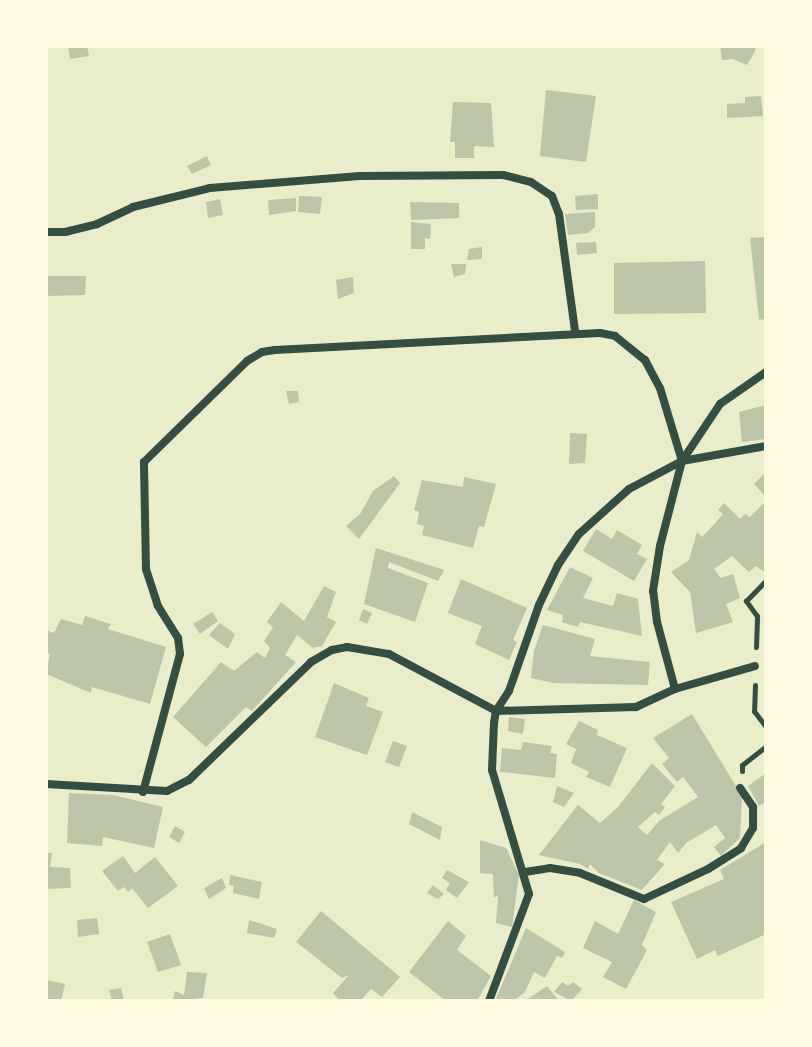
<!DOCTYPE html>
<style>
body{margin:0}
#map{position:relative;width:812px;height:1047px;overflow:hidden;background:#e9edc9;font-family:Helvetica,sans-serif}
div>[style]{position:absolute}
.building>*{inset:0;background:#bcc5a7}
.path>*{height:5px;margin:-2.5px;padding:0 2.5px;transform-origin:2.5px;border-radius:2.5px;background:#344e41}
.minor>*{height:8px;margin:-4px;padding:0 4px;transform-origin:4px;border-radius:4px;background:#344e41}
span{translate:-50% -50%;white-space:nowrap;text-align:center;line-height:1.15;-webkit-text-stroke:7px #fefae0;paint-order:stroke}
.frame{position:absolute;inset:0;border:48px solid #fefae0;pointer-events:none}
</style>
<div id="map">
<div class="building">
<div style="clip-path:polygon(68px 46px,87px 46px,89px 56px,70px 59px)"></div>
<div style="clip-path:polygon(720px 46px,754px 46px,756px 49px,747px 65px,733px 59px,722px 60px)"></div>
<div style="clip-path:polygon(546px 90px,596px 96px,586px 162px,540px 156px)"></div>
<div style="clip-path:polygon(761px 96px,763px 116px,727px 118px,727px 104px,745px 103px,745px 97px)"></div>
<div style="clip-path:polygon(453px 102px,491px 103px,494px 147px,474px 146px,474px 158px,455px 158px,455px 142px,450px 142px)"></div>
<div style="clip-path:polygon(207px 156px,211px 165px,192px 174px,187px 166px)"></div>
<div style="clip-path:polygon(598px 194px,598px 209px,576px 210px,575px 196px)"></div>
<div style="clip-path:polygon(299px 196px,322px 197px,320px 214px,298px 212px)"></div>
<div style="clip-path:polygon(296px 198px,296px 211px,269px 215px,268px 200px)"></div>
<div style="clip-path:polygon(220px 199px,223px 215px,208px 218px,206px 202px)"></div>
<div style="clip-path:polygon(410px 202px,459px 203px,459px 218px,411px 220px)"></div>
<div style="clip-path:polygon(595px 212px,595px 227px,588px 233px,568px 235px,565px 214px)"></div>
<div style="clip-path:polygon(411px 222px,431px 224px,430px 239px,425px 238px,425px 249px,411px 249px)"></div>
<div style="clip-path:polygon(766px 237px,766px 319px,759px 320px,750px 238px)"></div>
<div style="clip-path:polygon(596px 242px,597px 253px,577px 255px,576px 243px)"></div>
<div style="clip-path:polygon(482px 247px,482px 259px,467px 260px,469px 249px)"></div>
<div style="clip-path:polygon(705px 261px,706px 313px,614px 314px,614px 263px)"></div>
<div style="clip-path:polygon(451px 264px,466px 264px,465px 274px,454px 277px)"></div>
<div style="clip-path:polygon(46px 276px,86px 276px,85px 295px,46px 296px)"></div>
<div style="clip-path:polygon(353px 277px,354px 293px,338px 299px,336px 280px)"></div>
<div style="clip-path:polygon(286px 391px,298px 391px,299px 402px,289px 404px)"></div>
<div style="clip-path:polygon(766px 405px,766px 439px,742px 442px,739px 412px)"></div>
<div style="clip-path:polygon(570px 433px,587px 434px,585px 463px,569px 464px)"></div>
<div style="clip-path:polygon(766px 472px,766px 497px,754px 484px)"></div>
<div style="clip-path:polygon(394px 476px,400px 483px,359px 539px,346px 526px,360px 514px,373px 491px)"></div>
<div style="clip-path:polygon(464px 477px,496px 484px,484px 527px,479px 526px,473px 548px,422px 535px,424px 526px,417px 524px,419px 512px,414px 510px,422px 480px,463px 487px)"></div>
<div style="clip-path:polygon(766px 501px,766px 573px,756px 566px,749px 572px,732px 556px,714px 569px,721px 578px,733px 574px,740px 598px,726px 604px,733px 622px,696px 633px,690px 592px,671px 572px,689px 560px,697px 532px,702px 537px,708px 531px,723px 514px,718px 510px,724px 503px,740px 519px,745px 514px,750px 517px)"></div>
<div style="clip-path:polygon(596px 529px,612px 539px,617px 530px,642px 545px,637px 554px,647px 559px,634px 581px,583px 551px)"></div>
<div style="clip-path:polygon(376px 548px,444px 570px,438px 581px,389px 562px,388px 568px,428px 583px,415px 622px,364px 604px)"></div>
<div style="clip-path:polygon(570px 567px,593px 578px,583px 598px,613px 606px,617px 593px,638px 599px,642px 636px,580px 622px,578px 627px,562px 622px,563px 615px,547px 610px)"></div>
<div style="clip-path:polygon(461px 579px,527px 608px,513px 640px,517px 642px,509px 660px,475px 644px,482px 626px,448px 613px)"></div>
<div style="clip-path:polygon(324px 586px,336px 592px,327px 617px,336px 622px,322px 646px,313px 648px,297px 635px,285px 655px,296px 662px,252px 711px,246px 707px,206px 747px,173px 717px,221px 662px,234px 671px,257px 652px,265px 658px,270px 648px,264px 641px,273px 627px,267px 622px,281px 602px,304px 621px)"></div>
<div style="clip-path:polygon(363px 609px,372px 613px,367px 624px,359px 620px)"></div>
<div style="clip-path:polygon(212px 612px,218px 621px,200px 634px,193px 624px)"></div>
<div style="clip-path:polygon(85px 616px,111px 624px,108px 629px,166px 647px,150px 704px,92px 687px,91px 693px,46px 674px,50px 654px,46px 653px,46px 630px,54px 633px,61px 619px,82px 625px)"></div>
<div style="clip-path:polygon(220px 623px,235px 634px,228px 649px,209px 635px)"></div>
<div style="clip-path:polygon(543px 625px,595px 639px,590px 656px,650px 662px,648px 685px,554px 683px,531px 678px,534px 651px)"></div>
<div style="clip-path:polygon(334px 683px,369px 698px,366px 706px,383px 712px,367px 755px,315px 737px)"></div>
<div style="clip-path:polygon(692px 714px,742px 796px,740px 838px,721px 856px,714px 847px,725px 838px,716px 825px,686px 843px,678px 853px,670px 842px,657px 860px,665px 864px,642px 890px,599px 873px,590px 864px,588px 869px,580px 864px,539px 855px,578px 805px,600px 823px,618px 807px,652px 763px,675px 786px,661px 804px,665px 807px,659px 815px,655px 812px,638px 827px,647px 835px,659px 821px,698px 797px,683px 777px,677px 782px,662px 764px,669px 758px,653px 738px)"></div>
<div style="clip-path:polygon(509px 717px,525px 719px,523px 734px,508px 731px)"></div>
<div style="clip-path:polygon(579px 721px,598px 730px,597px 735px,627px 748px,610px 787px,586px 777px,589px 772px,571px 763px,576px 749px,566px 744px)"></div>
<div style="clip-path:polygon(393px 741px,407px 746px,399px 767px,385px 762px)"></div>
<div style="clip-path:polygon(523px 742px,552px 746px,550px 753px,557px 754px,555px 778px,500px 772px,502px 748px,521px 750px)"></div>
<div style="clip-path:polygon(766px 773px,766px 802px,759px 806px,748px 786px)"></div>
<div style="clip-path:polygon(557px 786px,574px 793px,564px 807px,553px 802px)"></div>
<div style="clip-path:polygon(69px 793px,113px 795px,163px 807px,154px 848px,103px 837px,102px 846px,67px 843px)"></div>
<div style="clip-path:polygon(412px 812px,442px 827px,440px 840px,409px 824px)"></div>
<div style="clip-path:polygon(175px 826px,185px 832px,179px 843px,169px 837px)"></div>
<div style="clip-path:polygon(480px 840px,506px 848px,519px 875px,512px 927px,496px 923px,498px 896px,494px 897px,493px 874px,480px 873px)"></div>
<div style="clip-path:polygon(766px 842px,766px 934px,718px 956px,715px 950px,697px 959px,671px 902px,724px 879px,720px 870px)"></div>
<div style="clip-path:polygon(46px 853px,52px 853px,50px 867px,70px 868px,71px 888px,46px 889px)"></div>
<div style="clip-path:polygon(123px 856px,135px 873px,155px 857px,178px 886px,148px 908px,132px 888px,128px 892px,124px 887px,118px 891px,102px 871px)"></div>
<div style="clip-path:polygon(447px 870px,469px 882px,457px 898px,446px 890px,450px 883px,442px 878px)"></div>
<div style="clip-path:polygon(230px 875px,262px 882px,259px 899px,233px 893px,234px 886px,229px 885px)"></div>
<div style="clip-path:polygon(222px 878px,226px 888px,209px 899px,204px 888px)"></div>
<div style="clip-path:polygon(433px 885px,444px 894px,438px 899px,427px 893px)"></div>
<div style="clip-path:polygon(634px 900px,656px 912px,642px 945px,647px 950px,626px 989px,603px 977px,612px 962px,583px 948px,595px 921px,618px 934px)"></div>
<div style="clip-path:polygon(321px 911px,400px 977px,382px 997px,371px 989px,360px 1001px,340px 1001px,333px 993px,349px 975px,342px 978px,296px 942px)"></div>
<div style="clip-path:polygon(97px 918px,99px 934px,78px 937px,77px 920px)"></div>
<div style="clip-path:polygon(249px 920px,277px 929px,274px 938px,247px 933px)"></div>
<div style="clip-path:polygon(448px 921px,466px 936px,457px 950px,491px 976px,477px 1001px,446px 1001px,409px 972px)"></div>
<div style="clip-path:polygon(526px 928px,565px 952px,562px 958px,557px 956px,545px 978px,534px 972px,525px 992px,513px 1001px,495px 1001px)"></div>
<div style="clip-path:polygon(170px 934px,181px 965px,158px 972px,147px 942px)"></div>
<div style="clip-path:polygon(187px 972px,207px 973px,203px 998px,173px 1001px,175px 991px,184px 995px)"></div>
<div style="clip-path:polygon(46px 980px,65px 984px,61px 1001px,46px 1001px)"></div>
<div style="clip-path:polygon(562px 982px,568px 986px,573px 982px,582px 989px,571px 1001px,554px 992px)"></div>
<div style="clip-path:polygon(547px 986px,559px 1001px,525px 1001px)"></div>
<div style="clip-path:polygon(121px 988px,124px 1001px,112px 1001px,109px 990px)"></div>
</div>
<div class="path">
<div style="left:756px;top:647px;width:31px;rotate:-88deg"></div>
<div style="left:757px;top:616px;width:19px;rotate:-126deg"></div>
<div style="left:746px;top:601px;width:29px;rotate:-46deg"></div>
<div style="left:755px;top:685px;width:26px;rotate:92deg"></div>
<div style="left:754px;top:711px;width:20px;rotate:53deg"></div>
<div style="left:742px;top:771px;width:6px;rotate:-90deg"></div>
<div style="left:742px;top:765px;width:31px;rotate:-38deg"></div>
</div>
<div class="minor">
<div style="left:46px;top:232px;width:19px"></div>
<div style="left:65px;top:232px;width:33px;rotate:-14deg"></div>
<div style="left:97px;top:224px;width:40px;rotate:-25deg"></div>
<div style="left:133px;top:207px;width:79px;rotate:-13.9deg"></div>
<div style="left:210px;top:188px;width:150px;rotate:-4.6deg"></div>
<div style="left:360px;top:176px;width:143px;rotate:-0.4deg"></div>
<div style="left:503px;top:175px;width:29px;rotate:14deg"></div>
<div style="left:531px;top:182px;width:25px;rotate:34deg"></div>
<div style="left:552px;top:196px;width:19px;rotate:69deg"></div>
<div style="left:559px;top:214px;width:118px;rotate:82.2deg"></div>
<div style="left:675px;top:689px;width:69px;rotate:-105deg"></div>
<div style="left:657px;top:622px;width:31px;rotate:-97deg"></div>
<div style="left:653px;top:591px;width:46px;rotate:-81.2deg"></div>
<div style="left:660px;top:546px;width:88px;rotate:-75.5deg"></div>
<div style="left:682px;top:461px;width:69px;rotate:-56.3deg"></div>
<div style="left:720px;top:404px;width:56px;rotate:-34.8deg"></div>
<div style="left:46px;top:784px;width:121px;rotate:3.3deg"></div>
<div style="left:167px;top:791px;width:25px;rotate:-27deg"></div>
<div style="left:189px;top:780px;width:170px;rotate:-44deg"></div>
<div style="left:311px;top:662px;width:24px;rotate:-30deg"></div>
<div style="left:332px;top:650px;width:15px;rotate:-11deg"></div>
<div style="left:347px;top:647px;width:43px;rotate:9.5deg"></div>
<div style="left:389px;top:654px;width:121px;rotate:28deg"></div>
<div style="left:496px;top:711px;width:140px;rotate:-1.6deg"></div>
<div style="left:636px;top:707px;width:43px;rotate:-24.8deg"></div>
<div style="left:675px;top:689px;width:83px;rotate:-16deg"></div>
<div style="left:143px;top:792px;width:143px;rotate:-75deg"></div>
<div style="left:180px;top:654px;width:16px;rotate:-97deg"></div>
<div style="left:178px;top:638px;width:38px;rotate:-122deg"></div>
<div style="left:158px;top:606px;width:39px;rotate:-108deg"></div>
<div style="left:146px;top:569px;width:107px;rotate:-91.1deg"></div>
<div style="left:144px;top:462px;width:144px;rotate:-44.4deg"></div>
<div style="left:247px;top:361px;width:17px;rotate:-31deg"></div>
<div style="left:262px;top:352px;width:13px;rotate:-9deg"></div>
<div style="left:275px;top:350px;width:325px;rotate:-3deg"></div>
<div style="left:600px;top:333px;width:15px;rotate:11deg"></div>
<div style="left:615px;top:336px;width:38px;rotate:39deg"></div>
<div style="left:645px;top:360px;width:32px;rotate:62deg"></div>
<div style="left:660px;top:388px;width:76px;rotate:73.2deg"></div>
<div style="left:525px;top:872px;width:25px;rotate:-9deg"></div>
<div style="left:550px;top:868px;width:30px;rotate:9deg"></div>
<div style="left:580px;top:873px;width:69px;rotate:22.1deg"></div>
<div style="left:644px;top:899px;width:71px;rotate:-25.1deg"></div>
<div style="left:708px;top:869px;width:39px;rotate:-32deg"></div>
<div style="left:741px;top:848px;width:23px;rotate:-59deg"></div>
<div style="left:753px;top:828px;width:21px;rotate:-90deg"></div>
<div style="left:753px;top:807px;width:23px;rotate:-124deg"></div>
<div style="left:489px;top:1001px;width:114px;rotate:-69.5deg"></div>
<div style="left:529px;top:894px;width:129px;rotate:-106.6deg"></div>
<div style="left:492px;top:770px;width:47px;rotate:-87.6deg"></div>
<div style="left:494px;top:723px;width:12px;rotate:-81deg"></div>
<div style="left:496px;top:711px;width:24px;rotate:-57deg"></div>
<div style="left:509px;top:691px;width:91px;rotate:-70.8deg"></div>
<div style="left:539px;top:605px;width:44px;rotate:-64.6deg"></div>
<div style="left:558px;top:565px;width:37px;rotate:-56deg"></div>
<div style="left:579px;top:534px;width:67px;rotate:-42deg"></div>
<div style="left:629px;top:489px;width:60px;rotate:-27.8deg"></div>
<div style="left:682px;top:461px;width:85px;rotate:-10.1deg"></div>
</div>
<div class="frame"></div>
</div>
